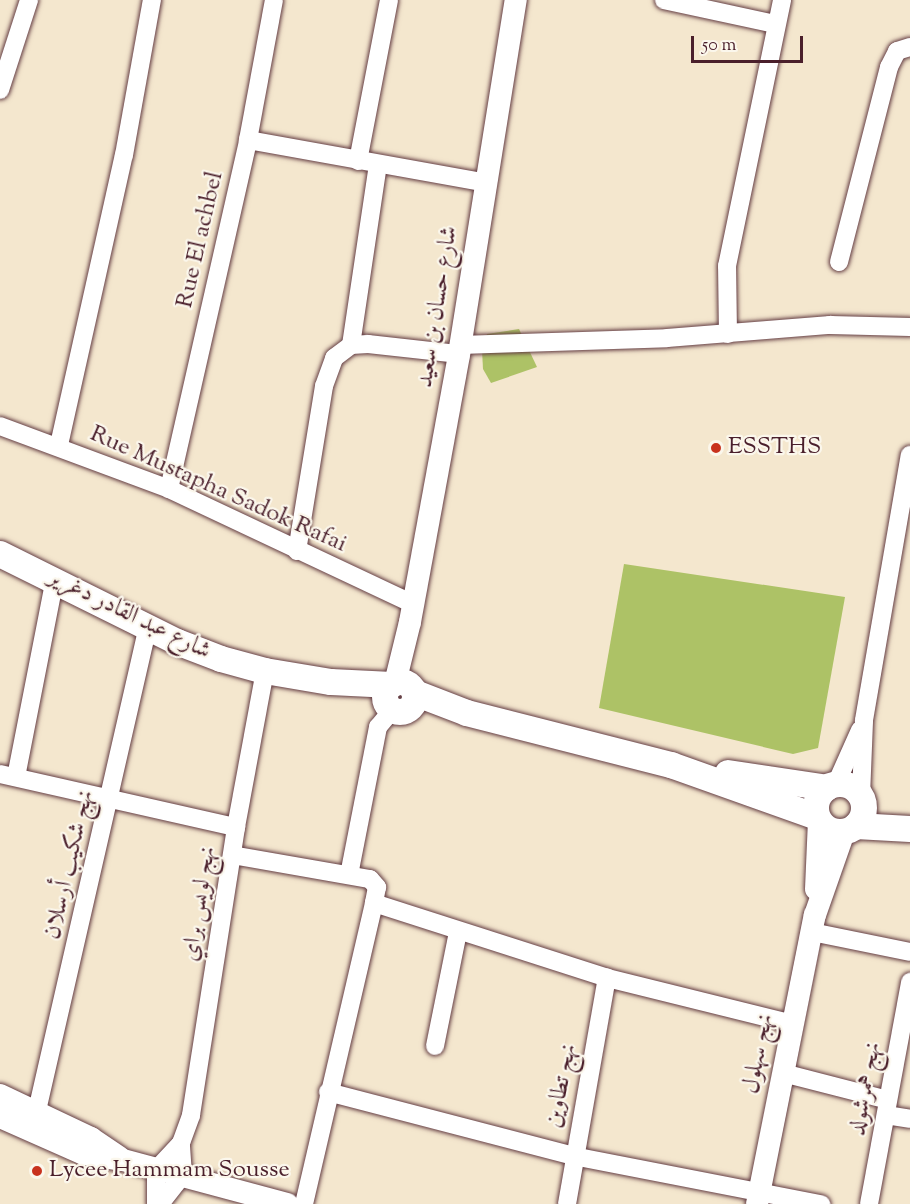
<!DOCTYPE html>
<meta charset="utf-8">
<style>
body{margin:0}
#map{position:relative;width:910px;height:1204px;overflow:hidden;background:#f4e7ce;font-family:"Sorts Mill Goudy",Amiri,serif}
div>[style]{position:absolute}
.green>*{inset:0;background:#adc266}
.roads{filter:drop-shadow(0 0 2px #643d43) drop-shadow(0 0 2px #643d43)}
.minor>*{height:18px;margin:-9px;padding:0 9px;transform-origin:9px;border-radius:9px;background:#fff}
.tertiary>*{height:22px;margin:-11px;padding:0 11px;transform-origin:11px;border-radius:11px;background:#fff}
.secondary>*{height:26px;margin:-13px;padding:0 13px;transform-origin:13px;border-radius:13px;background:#fff}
.secondary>.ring{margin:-13px;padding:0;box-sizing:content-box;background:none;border:26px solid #fff;border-radius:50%}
.dots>*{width:16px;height:16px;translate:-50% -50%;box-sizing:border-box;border:3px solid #fbf7ec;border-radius:50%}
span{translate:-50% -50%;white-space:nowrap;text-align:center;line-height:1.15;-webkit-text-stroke:4.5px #fbf7ec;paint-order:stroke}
.street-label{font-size:24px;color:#4a1f2b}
.poi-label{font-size:24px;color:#4a1f2b}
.left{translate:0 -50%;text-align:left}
.scale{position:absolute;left:691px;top:36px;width:112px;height:27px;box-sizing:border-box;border:3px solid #4a1f2b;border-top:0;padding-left:8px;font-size:18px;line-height:21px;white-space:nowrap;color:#4a1f2b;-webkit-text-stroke:4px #fbf7ec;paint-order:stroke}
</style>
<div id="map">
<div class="green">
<div style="clip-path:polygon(519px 329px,537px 367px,491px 383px,483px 369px,482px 350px,487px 334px)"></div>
<div style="clip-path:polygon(624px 564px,845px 597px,818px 748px,793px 754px,599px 708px)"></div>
</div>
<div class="roads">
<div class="minor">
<div style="left:664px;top:0;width:114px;rotate:12.2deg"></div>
<div style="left:0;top:90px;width:95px;rotate:-72.1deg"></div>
<div style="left:248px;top:140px;width:242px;rotate:10.2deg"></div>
<div style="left:358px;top:161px;width:164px;rotate:-79.1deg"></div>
<div style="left:839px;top:262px;width:201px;rotate:-75.6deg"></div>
<div style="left:889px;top:67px;width:18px;rotate:-63deg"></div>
<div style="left:897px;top:51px;width:14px;rotate:-17deg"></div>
<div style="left:728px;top:334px;width:68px;rotate:-90.8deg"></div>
<div style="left:727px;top:266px;width:272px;rotate:-78.3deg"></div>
<div style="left:351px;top:345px;width:182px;rotate:-81.5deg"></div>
<div style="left:460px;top:345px;width:207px;rotate:-1.9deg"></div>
<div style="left:667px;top:338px;width:164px;rotate:-4.6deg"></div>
<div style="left:830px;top:325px;width:80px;rotate:1.4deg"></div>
<div style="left:0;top:426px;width:180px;rotate:20.4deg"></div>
<div style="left:169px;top:489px;width:270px;rotate:25.2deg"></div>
<div style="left:59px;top:445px;width:297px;rotate:-77.4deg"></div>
<div style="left:124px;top:155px;width:158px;rotate:-79.8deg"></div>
<div style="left:169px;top:489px;width:358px;rotate:-77.2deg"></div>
<div style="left:248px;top:140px;width:142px;rotate:-79.5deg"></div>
<div style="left:297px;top:551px;width:167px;rotate:-80.7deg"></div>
<div style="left:324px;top:386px;width:30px;rotate:-70deg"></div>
<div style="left:334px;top:358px;width:21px;rotate:-37deg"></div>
<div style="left:351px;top:345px;width:17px;rotate:-3deg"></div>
<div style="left:368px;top:344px;width:92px;rotate:6.3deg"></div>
<div style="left:0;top:774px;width:242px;rotate:12.7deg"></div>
<div style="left:16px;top:777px;width:202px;rotate:-78.9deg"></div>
<div style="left:836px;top:784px;width:59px;rotate:-66deg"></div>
<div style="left:861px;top:796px;width:76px;rotate:-87.7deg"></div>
<div style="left:864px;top:720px;width:269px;rotate:-80.2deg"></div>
<div style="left:232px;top:855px;width:140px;rotate:9.9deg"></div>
<div style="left:370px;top:879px;width:11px;rotate:49deg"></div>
<div style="left:377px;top:887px;width:16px;rotate:101deg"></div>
<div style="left:349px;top:875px;width:151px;rotate:-78.9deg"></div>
<div style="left:378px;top:727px;width:23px;rotate:-50deg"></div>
<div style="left:812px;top:932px;width:100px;rotate:11.5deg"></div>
<div style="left:435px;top:1046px;width:116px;rotate:-78.6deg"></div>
<div style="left:783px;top:1073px;width:108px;rotate:14.4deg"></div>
<div style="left:328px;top:1092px;width:253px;rotate:14.6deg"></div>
<div style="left:573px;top:1156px;width:253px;rotate:11deg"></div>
<div style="left:36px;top:1115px;width:502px;rotate:-77.1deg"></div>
<div style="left:886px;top:1115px;width:24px;rotate:9deg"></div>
<div style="left:156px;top:1204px;width:34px;rotate:-90deg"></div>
<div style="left:156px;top:1170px;width:37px;rotate:-47deg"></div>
<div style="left:160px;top:1204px;width:37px;rotate:-52deg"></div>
<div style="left:183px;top:1175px;width:32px;rotate:-94deg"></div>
<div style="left:181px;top:1143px;width:30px;rotate:-70deg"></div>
<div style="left:191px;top:1115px;width:291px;rotate:-81.1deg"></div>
<div style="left:236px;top:827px;width:159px;rotate:-79.5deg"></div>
<div style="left:304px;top:1204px;width:309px;rotate:-76.9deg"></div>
<div style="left:374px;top:903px;width:245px;rotate:17.8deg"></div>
<div style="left:607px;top:978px;width:192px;rotate:13.9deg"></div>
<div style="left:567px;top:1204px;width:230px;rotate:-80deg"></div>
<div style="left:869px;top:1204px;width:226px;rotate:-79.5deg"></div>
</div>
<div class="tertiary">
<div style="left:395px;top:683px;width:63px;rotate:-76.2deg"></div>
<div style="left:410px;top:622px;width:272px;rotate:-79.6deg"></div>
<div style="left:459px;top:354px;width:359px;rotate:-80.9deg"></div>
<div style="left:816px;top:889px;width:68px;rotate:-87.5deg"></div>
<div style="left:0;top:1095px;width:101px;rotate:25.3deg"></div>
<div style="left:91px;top:1138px;width:34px;rotate:34deg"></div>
<div style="left:0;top:1117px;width:92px;rotate:23.8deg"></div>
<div style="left:84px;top:1154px;width:39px;rotate:9deg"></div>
<div style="left:123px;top:1160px;width:170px;rotate:15deg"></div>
<div style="left:757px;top:1204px;width:295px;rotate:-78.7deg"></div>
<div style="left:815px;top:915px;width:88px;rotate:-70.7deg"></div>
</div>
<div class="secondary">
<div style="left:0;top:554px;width:198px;rotate:26.4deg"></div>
<div style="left:177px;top:642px;width:47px;rotate:21.1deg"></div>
<div style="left:221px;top:659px;width:46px;rotate:15.3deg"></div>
<div style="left:265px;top:671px;width:67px;rotate:9.5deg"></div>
<div style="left:331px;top:682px;width:61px;rotate:2.8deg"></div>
<div class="ring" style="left:385px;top:682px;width:4px;height:4px"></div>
<div style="left:415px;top:693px;width:56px;rotate:21deg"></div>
<div style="left:467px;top:713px;width:211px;rotate:14.3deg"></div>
<div style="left:671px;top:765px;width:155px;rotate:19.6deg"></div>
<div style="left:728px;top:773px;width:100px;rotate:8.6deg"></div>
<div class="ring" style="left:816px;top:784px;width:22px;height:22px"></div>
<div style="left:856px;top:826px;width:54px;rotate:3.2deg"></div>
</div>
</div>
<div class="dots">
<div style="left:716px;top:448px;background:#c8321e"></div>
<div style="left:37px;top:1171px;background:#c8321e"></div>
</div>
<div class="street-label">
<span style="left:201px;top:240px;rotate:-77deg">Rue El achbel</span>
<span style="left:438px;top:307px;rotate:-81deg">شارع حسان بن سعيد</span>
<span style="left:218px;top:490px;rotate:24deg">Rue Mustapha Sadok Rafai</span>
<span style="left:129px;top:615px;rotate:26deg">شارع عبد القادر دغرير</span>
<span style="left:70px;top:865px;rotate:-77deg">نهج شكيب أرسلان</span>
<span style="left:200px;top:904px;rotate:-81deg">نهج لويس براي</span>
<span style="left:759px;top:1054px;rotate:-79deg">نهج سهلول</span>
<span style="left:562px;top:1086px;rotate:-79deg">نهج تطاوين</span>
<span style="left:866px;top:1089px;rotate:-80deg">نهج همرشولد</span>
</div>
<div class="poi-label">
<span class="left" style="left:728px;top:448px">ESSTHS</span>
<span class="left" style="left:49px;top:1171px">Lycee Hammam Sousse</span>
</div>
<div class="scale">50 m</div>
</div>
